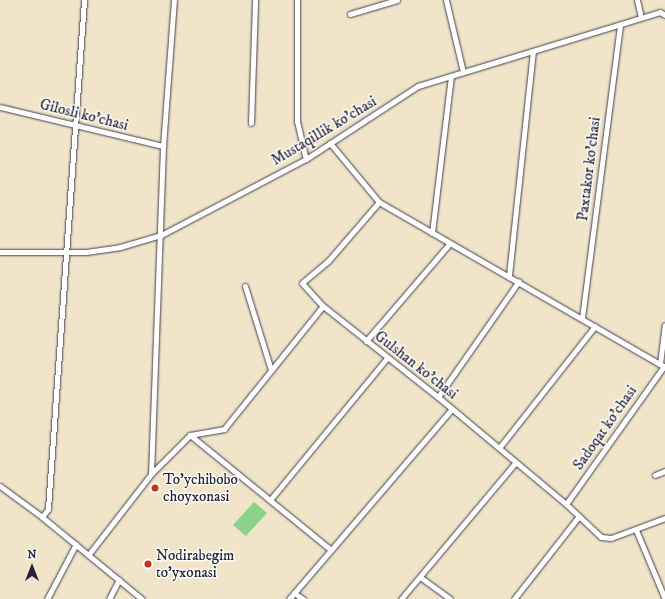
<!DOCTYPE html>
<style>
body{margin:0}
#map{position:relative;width:665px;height:599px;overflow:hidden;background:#f0e5c9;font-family:"IM FELL DW Pica",serif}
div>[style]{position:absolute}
.green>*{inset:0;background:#8dd28c}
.roads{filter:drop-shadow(0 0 1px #413f50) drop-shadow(0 0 1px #413f50)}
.minor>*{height:5px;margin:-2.5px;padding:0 2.5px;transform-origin:2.5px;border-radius:2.5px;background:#fff}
.dots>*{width:11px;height:11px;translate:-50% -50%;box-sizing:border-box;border:2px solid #fdfcf7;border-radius:50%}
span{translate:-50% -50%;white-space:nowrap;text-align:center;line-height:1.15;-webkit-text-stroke:3px #fdfcf7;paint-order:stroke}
.street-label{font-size:15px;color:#22223b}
.poi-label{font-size:15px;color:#22223b}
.left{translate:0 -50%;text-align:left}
.north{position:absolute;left:12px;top:547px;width:40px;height:40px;-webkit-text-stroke:3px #fdfcf7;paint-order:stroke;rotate:0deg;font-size:11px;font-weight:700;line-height:16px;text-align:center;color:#22223b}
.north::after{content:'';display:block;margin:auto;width:14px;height:18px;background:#22223b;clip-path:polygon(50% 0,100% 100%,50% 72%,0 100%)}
</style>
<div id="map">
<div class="green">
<div style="clip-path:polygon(254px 502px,267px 513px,246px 536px,233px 525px)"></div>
</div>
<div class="roads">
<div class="minor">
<div style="left:297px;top:0;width:121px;rotate:90deg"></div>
<div style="left:297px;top:121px;width:39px;rotate:77deg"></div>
<div style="left:446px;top:0;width:74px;rotate:76.7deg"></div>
<div style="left:637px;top:0;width:17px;rotate:77deg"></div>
<div style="left:350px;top:14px;width:49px;rotate:-16.6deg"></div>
<div style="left:0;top:107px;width:168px;rotate:13.5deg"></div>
<div style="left:251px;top:123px;width:123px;rotate:-88.1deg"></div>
<div style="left:330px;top:143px;width:77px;rotate:50.3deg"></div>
<div style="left:379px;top:202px;width:330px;rotate:30deg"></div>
<div style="left:379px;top:202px;width:78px;rotate:130.8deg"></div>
<div style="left:328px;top:261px;width:34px;rotate:140deg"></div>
<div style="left:302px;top:283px;width:31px;rotate:48deg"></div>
<div style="left:323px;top:306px;width:147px;rotate:38.4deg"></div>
<div style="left:438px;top:397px;width:167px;rotate:39.9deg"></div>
<div style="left:566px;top:504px;width:48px;rotate:43.3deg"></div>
<div style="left:601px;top:537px;width:10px;rotate:6deg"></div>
<div style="left:611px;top:538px;width:58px;rotate:-20.3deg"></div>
<div style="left:432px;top:233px;width:158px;rotate:-83.1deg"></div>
<div style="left:0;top:252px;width:86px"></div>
<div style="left:86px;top:252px;width:34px;rotate:-8deg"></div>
<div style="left:120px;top:247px;width:43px;rotate:-16.3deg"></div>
<div style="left:161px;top:235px;width:164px;rotate:-27.7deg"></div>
<div style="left:306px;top:159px;width:134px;rotate:-33.1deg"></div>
<div style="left:418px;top:86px;width:253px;rotate:-17deg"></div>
<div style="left:660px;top:12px;width:6px;rotate:31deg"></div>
<div style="left:509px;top:275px;width:225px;rotate:-83.9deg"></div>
<div style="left:245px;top:286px;width:88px;rotate:72.8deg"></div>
<div style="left:582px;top:318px;width:296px;rotate:-82.6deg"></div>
<div style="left:366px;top:341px;width:129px;rotate:-49.4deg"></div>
<div style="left:660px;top:364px;width:39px;rotate:-83deg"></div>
<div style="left:438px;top:397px;width:141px;rotate:-55.1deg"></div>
<div style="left:190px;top:435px;width:182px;rotate:39.2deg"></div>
<div style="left:499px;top:448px;width:155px;rotate:-51.8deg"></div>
<div style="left:151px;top:474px;width:55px;rotate:-45deg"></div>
<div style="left:190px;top:435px;width:35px;rotate:-10deg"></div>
<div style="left:224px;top:429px;width:158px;rotate:-51.2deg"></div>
<div style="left:655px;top:475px;width:11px;rotate:-22deg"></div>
<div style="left:0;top:486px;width:52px;rotate:36.4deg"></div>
<div style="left:42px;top:517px;width:129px;rotate:39.4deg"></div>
<div style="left:270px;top:500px;width:184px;rotate:-50.5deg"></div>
<div style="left:566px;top:504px;width:169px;rotate:-54.6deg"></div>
<div style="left:42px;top:517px;width:10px;rotate:-53deg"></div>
<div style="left:48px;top:509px;width:510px;rotate:-85.95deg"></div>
<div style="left:636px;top:530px;width:75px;rotate:67.2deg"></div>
<div style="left:89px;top:554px;width:101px;rotate:-52.2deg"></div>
<div style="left:151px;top:474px;width:328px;rotate:-87.9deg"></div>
<div style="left:163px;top:146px;width:146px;rotate:-85.7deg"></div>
<div style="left:420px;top:577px;width:37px;rotate:36deg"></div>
<div style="left:294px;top:593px;width:11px;rotate:34deg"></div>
<div style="left:47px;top:599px;width:62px;rotate:-62.2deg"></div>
<div style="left:109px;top:599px;width:22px;rotate:-63deg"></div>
<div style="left:289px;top:599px;width:250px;rotate:-49.4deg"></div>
<div style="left:401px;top:599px;width:177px;rotate:-50deg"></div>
<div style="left:514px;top:599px;width:105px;rotate:-51.9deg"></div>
</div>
</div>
<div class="dots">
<div style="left:155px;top:488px;background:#c8321e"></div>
<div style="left:148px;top:564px;background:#c8321e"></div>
</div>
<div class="street-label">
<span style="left:84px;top:115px;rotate:14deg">Gilosli ko'chasi</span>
<span style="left:324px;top:131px;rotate:-31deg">Mustaqillik ko'chasi</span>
<span style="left:589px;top:169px;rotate:-83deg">Paxtakor ko'chasi</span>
<span style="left:416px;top:365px;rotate:38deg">Gulshan ko'chasi</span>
<span style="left:605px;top:428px;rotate:-55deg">Sadoqat ko'chasi</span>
</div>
<div class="poi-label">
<span class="left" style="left:163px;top:488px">To'ychibobo<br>choyxonasi</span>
<span class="left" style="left:156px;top:564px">Nodirabegim<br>to'yxonasi</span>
</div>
<div class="north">N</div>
</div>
